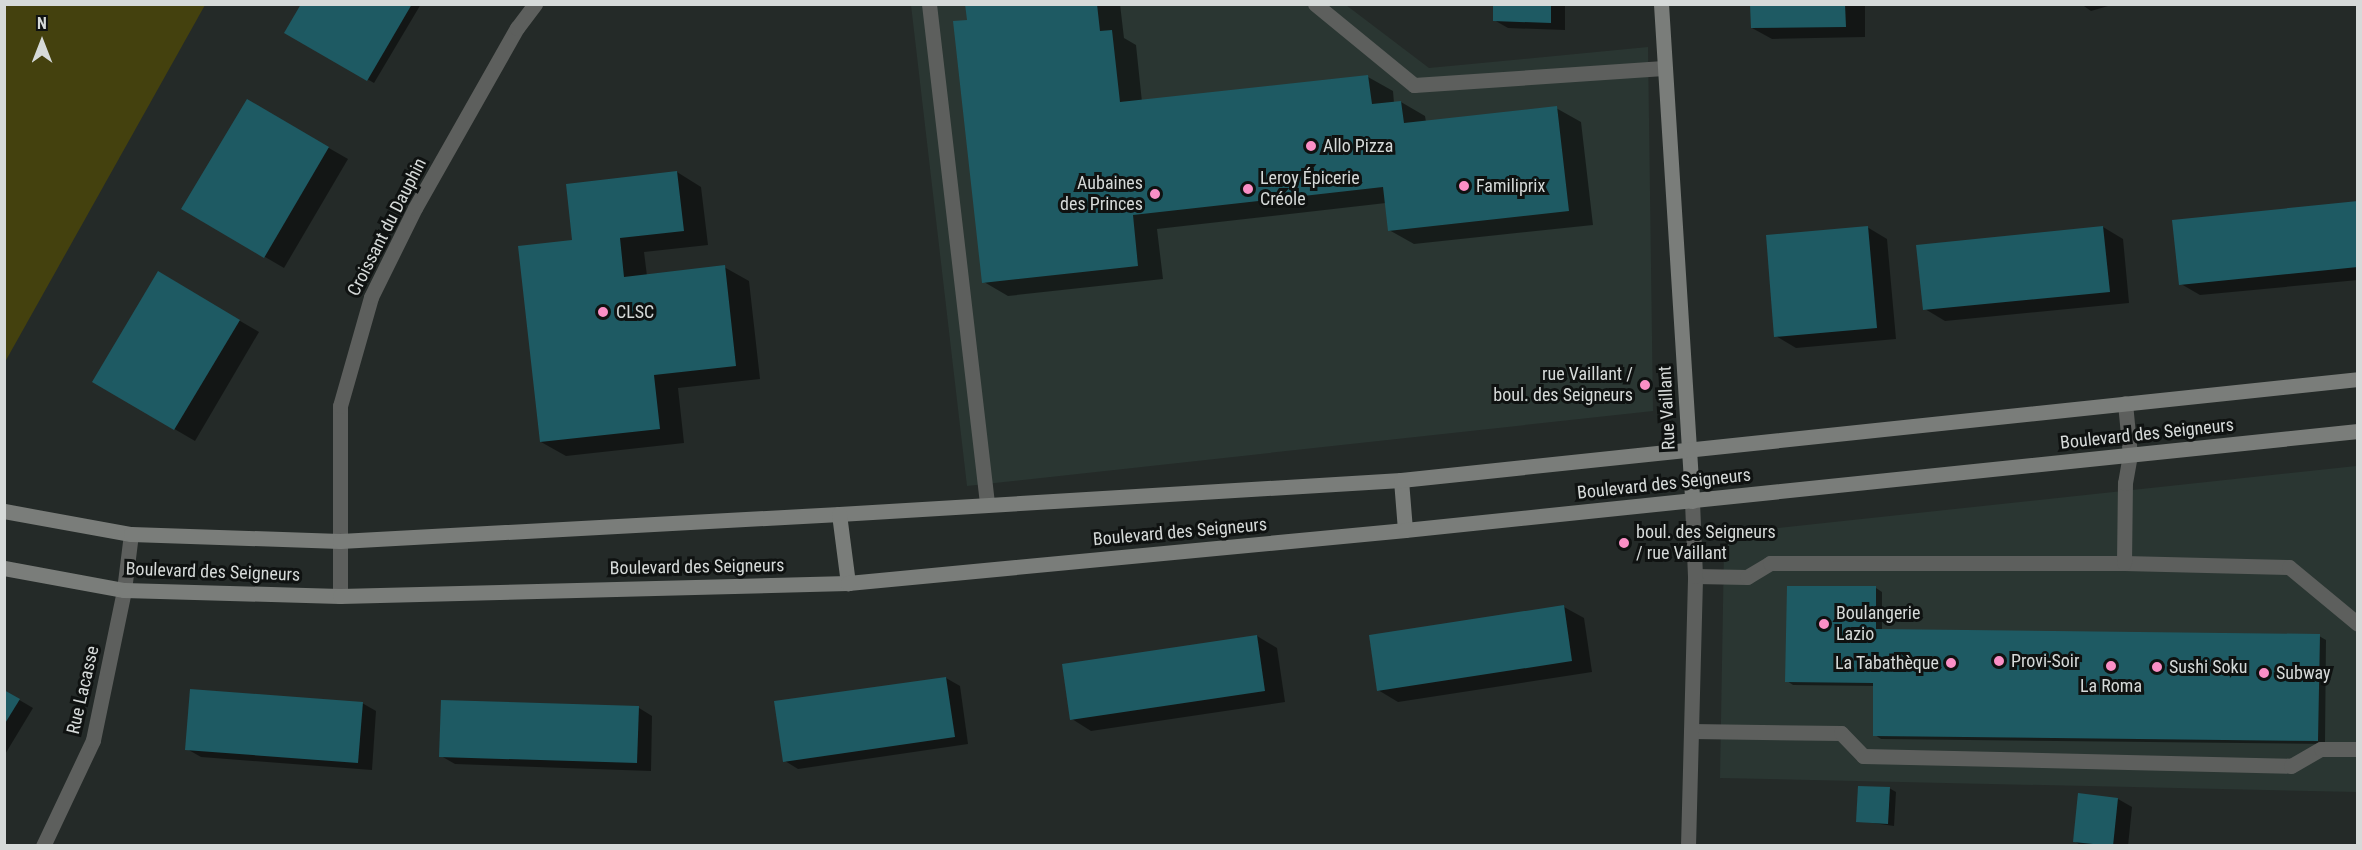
<!DOCTYPE html>
<meta charset="utf-8">
<style>
body{margin:0}
#map{position:relative;width:2362px;height:850px;overflow:hidden;background:#242a28;font-family:"Roboto Condensed",sans-serif}
div>[style]{position:absolute}
.built>*{inset:0;background:#2a3632}
.green>*{inset:0;background:#44410e}
.shadow>*{inset:0;background:#0007}
.building>*{inset:0;background:#1e5a63}
.lane>*{height:15px;margin:-7.5px;padding:0 7.5px;transform-origin:7.5px;border-radius:7.5px;background:#5d5f5d}
.street>*{height:15px;margin:-7.5px;padding:0 7.5px;transform-origin:7.5px;border-radius:7.5px;background:#5d5f5d}
.secondary>*{height:15px;margin:-7.5px;padding:0 7.5px;transform-origin:7.5px;border-radius:7.5px;background:#7a7d7a}
.dots>*{width:16px;height:16px;translate:-50% -50%;box-sizing:border-box;border:3px solid #0f1211;border-radius:50%}
span{translate:-50% -50%;white-space:nowrap;text-align:center;line-height:1.15;-webkit-text-stroke:6px #0f1211;paint-order:stroke}
.poi-label{font-size:18px;color:#d6dad9}
.left{translate:0 -50%;text-align:left}
.right{translate:-100% -50%;text-align:right}
.street-label{font-size:18px;color:#d6dad9}
.frame{position:absolute;inset:0;border:6px solid #d6dad9;pointer-events:none}
.north{position:absolute;left:12px;top:12px;width:60px;height:60px;-webkit-text-stroke:4px #0f1211;paint-order:stroke;rotate:0deg;font-size:16px;font-weight:700;line-height:24px;text-align:center;color:#d6dad9}
.north::after{content:'';display:block;margin:auto;width:21px;height:27px;background:#d6dad9;clip-path:polygon(50% 0,100% 100%,50% 72%,0 100%)}
</style>
<div id="map">
<div class="built">
<div style="clip-path:polygon(911px 5px,1346px 5px,1429px 68px,1648px 47px,1653px 411px,967px 486px)"></div>
<div style="clip-path:polygon(2356px 466px,2357px 792px,1720px 778px,1724px 548px,1740px 532px)"></div>
</div>
<div class="green">
<div style="clip-path:polygon(5px 4px,205px 5px,5px 362px,4px 5px)"></div>
</div>
<div class="shadow">
<div style="clip-path:polygon(303px 4px,421px 4px,374px 83px,286px 32px)"></div>
<div style="clip-path:polygon(967px 4px,1120px 4px,1124px 38px,1136px 45px,1142px 102px,1368px 77px,1393px 91px,1394px 103px,1401px 102px,1425px 116px,1426px 122px,1556px 108px,1581px 122px,1593px 225px,1414px 244px,1389px 230px,1386px 203px,1157px 229px,1163px 279px,1008px 296px,984px 282px)"></div>
<div style="clip-path:polygon(1495px 4px,1565px 4px,1565px 30px,1508px 28px,1494px 20px)"></div>
<div style="clip-path:polygon(1752px 4px,1865px 4px,1865px 37px,1772px 39px,1752px 28px)"></div>
<div style="clip-path:polygon(2081px 4px,2115px 4px,2091px 11px)"></div>
<div style="clip-path:polygon(247px 101px,348px 159px,284px 268px,183px 209px)"></div>
<div style="clip-path:polygon(677px 172px,701px 187px,708px 245px,644px 252px,647px 276px,724px 267px,749px 281px,760px 379px,678px 388px,684px 443px,566px 456px,541px 442px,574px 241px)"></div>
<div style="clip-path:polygon(2358px 203px,2358px 280px,2200px 295px,2181px 284px)"></div>
<div style="clip-path:polygon(1867px 227px,1887px 239px,1896px 339px,1796px 348px,1776px 336px)"></div>
<div style="clip-path:polygon(2103px 227px,2123px 239px,2129px 303px,1945px 321px,1925px 309px)"></div>
<div style="clip-path:polygon(158px 273px,259px 332px,195px 441px,94px 382px)"></div>
<div style="clip-path:polygon(1876px 588px,1882px 592px,1882px 631px,2319px 636px,2326px 640px,2325px 744px,1881px 739px,1875px 735px,1875px 686px,1793px 685px,1787px 681px)"></div>
<div style="clip-path:polygon(1564px 607px,1584px 618px,1592px 672px,1398px 702px,1378px 690px)"></div>
<div style="clip-path:polygon(1257px 636px,1277px 648px,1285px 702px,1091px 731px,1072px 719px)"></div>
<div style="clip-path:polygon(946px 678px,960px 686px,968px 744px,798px 769px,785px 761px)"></div>
<div style="clip-path:polygon(4px 691px,33px 708px,4px 756px)"></div>
<div style="clip-path:polygon(362px 703px,376px 711px,372px 770px,201px 757px,187px 749px)"></div>
<div style="clip-path:polygon(639px 708px,652px 716px,651px 771px,455px 764px,441px 756px)"></div>
<div style="clip-path:polygon(1889px 788px,1896px 792px,1894px 826px,1858px 821px)"></div>
<div style="clip-path:polygon(2118px 799px,2132px 807px,2128px 846px,2082px 846px,2074px 841px)"></div>
</div>
<div class="building">
<div style="clip-path:polygon(301px 4px,412px 4px,367px 81px,284px 33px)"></div>
<div style="clip-path:polygon(965px 4px,1097px 4px,1100px 31px,1112px 30px,1120px 102px,1368px 75px,1372px 104px,1401px 101px,1404px 123px,1557px 106px,1569px 211px,1388px 231px,1383px 187px,1133px 215px,1138px 266px,982px 283px,953px 21px,967px 20px)"></div>
<div style="clip-path:polygon(1493px 4px,1551px 4px,1551px 23px,1493px 21px)"></div>
<div style="clip-path:polygon(1750px 4px,1845px 4px,1846px 27px,1751px 28px)"></div>
<div style="clip-path:polygon(247px 99px,329px 147px,264px 258px,181px 209px)"></div>
<div style="clip-path:polygon(677px 171px,684px 231px,620px 238px,624px 277px,725px 265px,736px 366px,654px 375px,660px 429px,540px 442px,518px 246px,572px 240px,566px 184px)"></div>
<div style="clip-path:polygon(2358px 201px,2358px 267px,2179px 285px,2172px 220px)"></div>
<div style="clip-path:polygon(1868px 226px,1877px 328px,1774px 337px,1766px 235px)"></div>
<div style="clip-path:polygon(2103px 226px,2110px 292px,1923px 310px,1916px 245px)"></div>
<div style="clip-path:polygon(158px 271px,240px 320px,174px 430px,92px 382px)"></div>
<div style="clip-path:polygon(1787px 586px,1876px 586px,1876px 629px,2320px 634px,2318px 741px,1873px 736px,1873px 683px,1785px 682px)"></div>
<div style="clip-path:polygon(1564px 605px,1572px 661px,1377px 691px,1369px 635px)"></div>
<div style="clip-path:polygon(1257px 635px,1265px 691px,1070px 720px,1062px 664px)"></div>
<div style="clip-path:polygon(946px 677px,955px 737px,783px 762px,774px 701px)"></div>
<div style="clip-path:polygon(190px 689px,363px 702px,358px 763px,185px 750px)"></div>
<div style="clip-path:polygon(4px 690px,20px 699px,4px 725px)"></div>
<div style="clip-path:polygon(441px 700px,639px 706px,637px 763px,439px 757px)"></div>
<div style="clip-path:polygon(1858px 786px,1890px 787px,1888px 824px,1856px 822px)"></div>
<div style="clip-path:polygon(2078px 793px,2118px 798px,2113px 846px,2073px 842px)"></div>
</div>
<div class="lane">
<div style="left:929px;top:4px;width:502px;rotate:83.37deg"></div>
<div style="left:1315px;top:4px;width:128px;rotate:39.3deg"></div>
<div style="left:1414px;top:85px;width:250px;rotate:-3.9deg"></div>
<div style="left:2124px;top:563px;width:165px;rotate:1.4deg"></div>
<div style="left:2289px;top:567px;width:89px;rotate:39.6deg"></div>
<div style="left:1695px;top:576px;width:52px;rotate:1.1deg"></div>
<div style="left:1747px;top:577px;width:27px;rotate:-31deg"></div>
<div style="left:1770px;top:563px;width:354px"></div>
<div style="left:2124px;top:563px;width:80px;rotate:-89.3deg"></div>
<div style="left:2125px;top:483px;width:28px;rotate:-80deg"></div>
<div style="left:2130px;top:455px;width:52px;rotate:-95.5deg"></div>
<div style="left:1691px;top:731px;width:150px;rotate:0.8deg"></div>
<div style="left:1841px;top:733px;width:32px;rotate:46deg"></div>
<div style="left:1863px;top:756px;width:428px;rotate:1.3deg"></div>
<div style="left:2291px;top:766px;width:34px;rotate:-30deg"></div>
<div style="left:2321px;top:749px;width:37px"></div>
</div>
<div class="street">
<div style="left:340px;top:596px;width:190px;rotate:-90deg"></div>
<div style="left:340px;top:406px;width:113px;rotate:-74.1deg"></div>
<div style="left:371px;top:297px;width:99px;rotate:-63.7deg"></div>
<div style="left:415px;top:208px;width:207px;rotate:-60.5deg"></div>
<div style="left:517px;top:28px;width:30px;rotate:-53deg"></div>
<div style="left:43px;top:846px;width:117px;rotate:-64.7deg"></div>
<div style="left:93px;top:740px;width:153px;rotate:-78.3deg"></div>
<div style="left:124px;top:590px;width:56px;rotate:-82.9deg"></div>
<div style="left:1688px;top:846px;width:270px;rotate:-88.5deg"></div>
<div style="left:1695px;top:576px;width:75px;rotate:-92.3deg"></div>
</div>
<div class="secondary">
<div style="left:1661px;top:4px;width:498px;rotate:86.4deg"></div>
<div style="left:1401px;top:480px;width:50px;rotate:85.4deg"></div>
<div style="left:4px;top:511px;width:129px;rotate:10.3deg"></div>
<div style="left:131px;top:534px;width:209px;rotate:1.9deg"></div>
<div style="left:340px;top:541px;width:500px;rotate:-3.1deg"></div>
<div style="left:839px;top:514px;width:563px;rotate:-3.46deg"></div>
<div style="left:1401px;top:480px;width:962px;rotate:-6.02deg"></div>
<div style="left:839px;top:514px;width:70px;rotate:82.6deg"></div>
<div style="left:4px;top:568px;width:122px;rotate:10.4deg"></div>
<div style="left:124px;top:590px;width:216px;rotate:1.6deg"></div>
<div style="left:340px;top:596px;width:508px;rotate:-1.47deg"></div>
<div style="left:848px;top:583px;width:560px;rotate:-5.44deg"></div>
<div style="left:1405px;top:530px;width:958px;rotate:-5.93deg"></div>
</div>
<div class="dots">
<div style="left:1311px;top:146px;background:#fb8fc6"></div>
<div style="left:1464px;top:186px;background:#fb8fc6"></div>
<div style="left:1248px;top:189px;background:#fb8fc6"></div>
<div style="left:1155px;top:194px;background:#fb8fc6"></div>
<div style="left:603px;top:312px;background:#fb8fc6"></div>
<div style="left:1645px;top:385px;background:#fb8fc6"></div>
<div style="left:1624px;top:543px;background:#fb8fc6"></div>
<div style="left:1824px;top:624px;background:#fb8fc6"></div>
<div style="left:1999px;top:661px;background:#fb8fc6"></div>
<div style="left:1951px;top:663px;background:#fb8fc6"></div>
<div style="left:2111px;top:666px;background:#fb8fc6"></div>
<div style="left:2157px;top:667px;background:#fb8fc6"></div>
<div style="left:2264px;top:673px;background:#fb8fc6"></div>
</div>
<div class="poi-label">
<span class="left" style="left:1323px;top:146px">Allo Pizza</span>
<span class="left" style="left:1260px;top:189px">Leroy Épicerie<br>Créole</span>
<span class="right" style="left:1143px;top:194px">Aubaines<br>des Princes</span>
<span class="left" style="left:1476px;top:186px">Familiprix</span>
<span class="left" style="left:616px;top:312px">CLSC</span>
<span class="right" style="left:1633px;top:385px">rue Vaillant /<br>boul. des Seigneurs</span>
<span class="left" style="left:1636px;top:543px">boul. des Seigneurs<br>/ rue Vaillant</span>
<span class="left" style="left:1836px;top:624px">Boulangerie<br>Lazio</span>
<span class="left" style="left:2011px;top:661px">Provi-Soir</span>
<span class="right" style="left:1939px;top:663px">La Tabathèque</span>
<span class="left" style="left:2169px;top:667px">Sushi Soku</span>
<span class="left" style="left:2276px;top:673px">Subway</span>
<span style="left:2111px;top:686px">La Roma</span>
</div>
<div class="street-label">
<span style="left:387px;top:227px;rotate:-63deg">Croissant du Dauphin</span>
<span style="left:1667px;top:408px;rotate:-93deg">Rue Vaillant</span>
<span style="left:2147px;top:434px;rotate:-6deg">Boulevard des Seigneurs</span>
<span style="left:1664px;top:484px;rotate:-6deg">Boulevard des Seigneurs</span>
<span style="left:1180px;top:532px;rotate:-5deg">Boulevard des Seigneurs</span>
<span style="left:697px;top:567px;rotate:-1deg">Boulevard des Seigneurs</span>
<span style="left:213px;top:572px;rotate:2deg">Boulevard des Seigneurs</span>
<span style="left:83px;top:690px;rotate:-77deg">Rue Lacasse</span>
</div>
<div class="frame"></div>
<div class="north">N</div>
</div>
